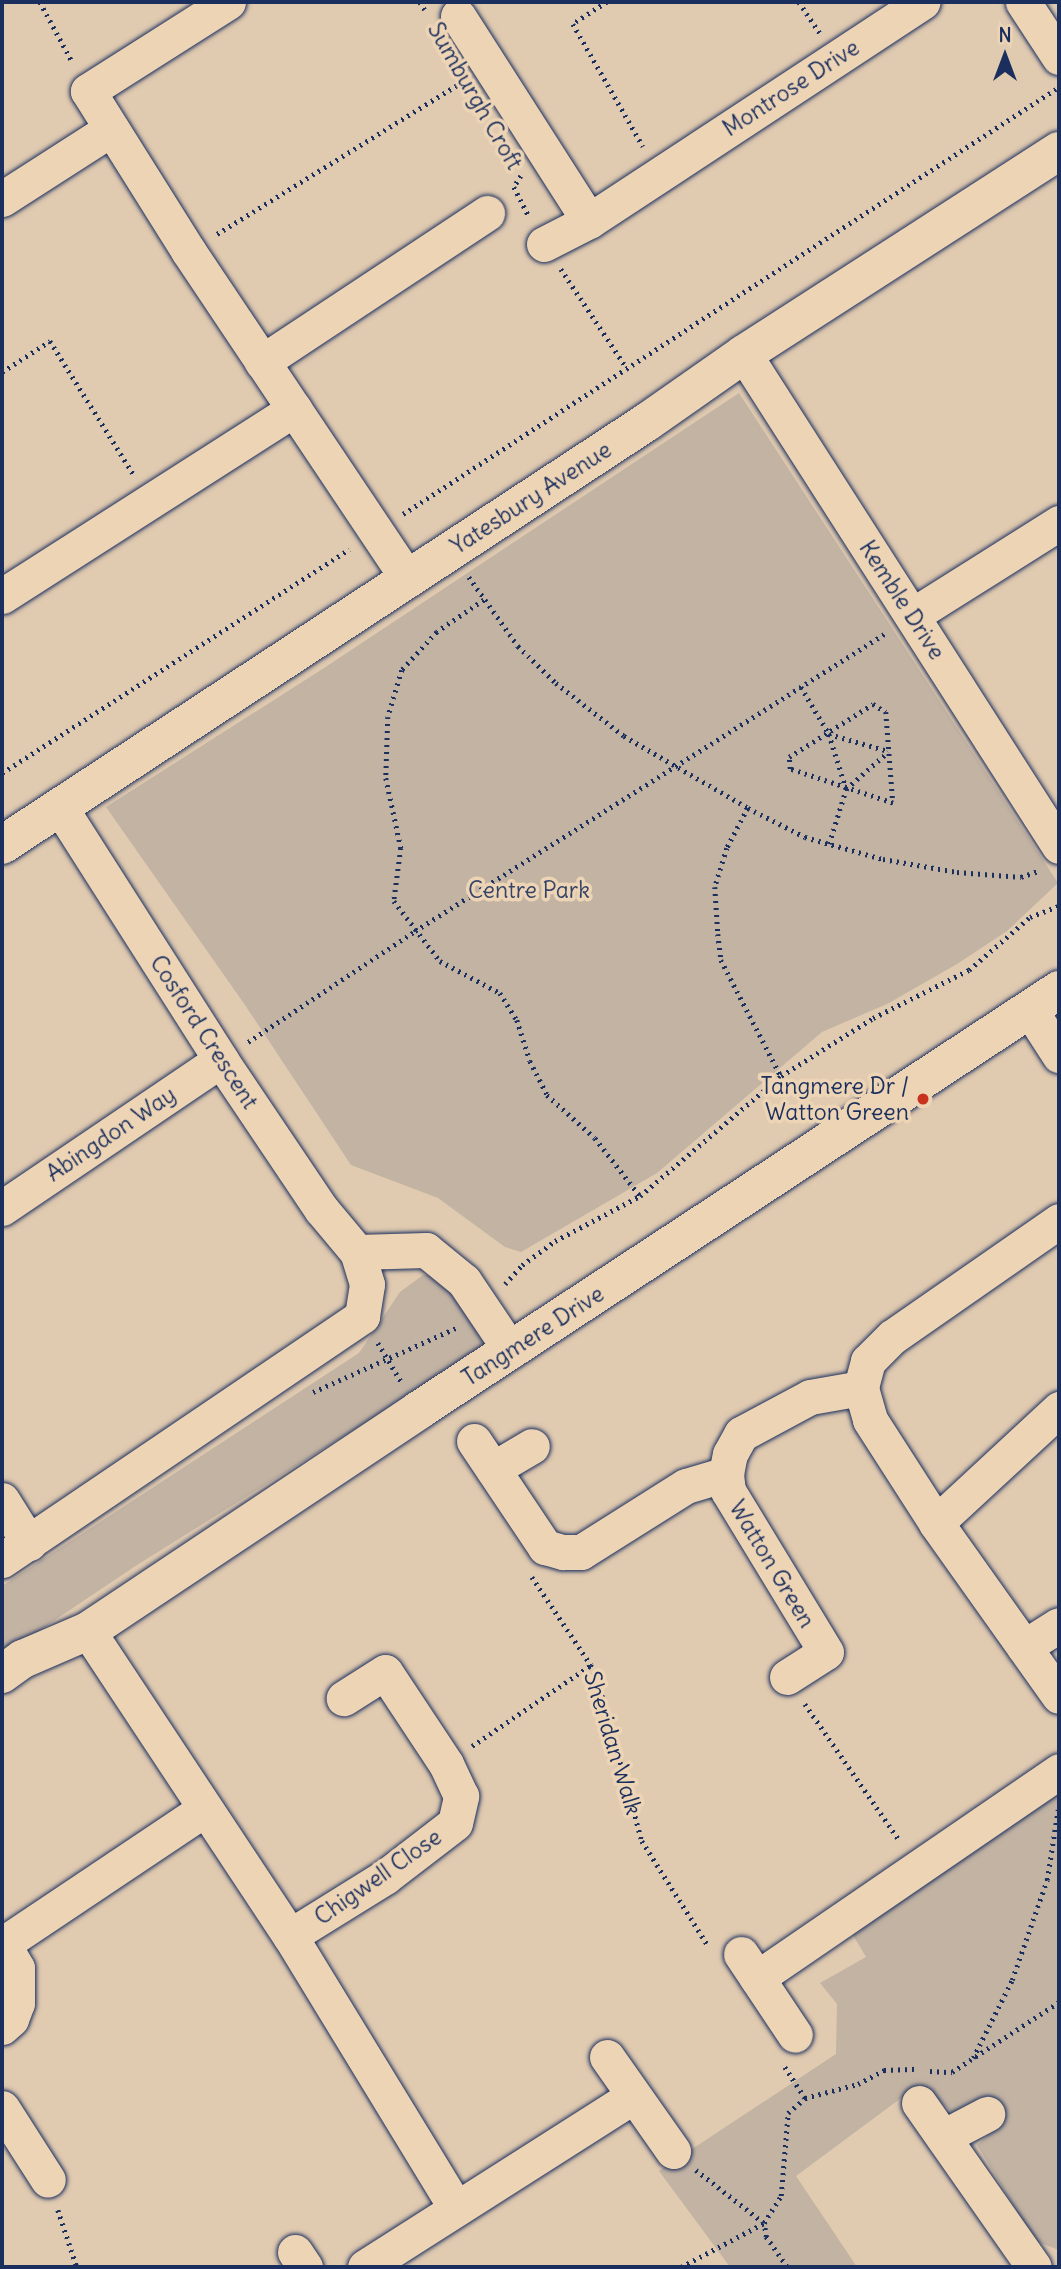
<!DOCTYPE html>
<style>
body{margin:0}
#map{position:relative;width:1061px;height:2269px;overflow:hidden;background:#e0cab0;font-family:Delius,sans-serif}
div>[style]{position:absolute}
.green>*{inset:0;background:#c3b3a3}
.path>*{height:4.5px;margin-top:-2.25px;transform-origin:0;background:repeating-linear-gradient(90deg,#1b2f5e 0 2px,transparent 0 7px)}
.roads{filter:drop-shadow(0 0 2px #1b2f5e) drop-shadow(0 0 2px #1b2f5e)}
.street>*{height:35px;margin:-17.5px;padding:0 17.5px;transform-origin:17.5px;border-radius:17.5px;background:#edd4b5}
.secondary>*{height:38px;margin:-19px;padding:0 19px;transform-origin:19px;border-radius:19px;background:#edd4b5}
.dots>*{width:19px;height:19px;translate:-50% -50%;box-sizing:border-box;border:4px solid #edd4b5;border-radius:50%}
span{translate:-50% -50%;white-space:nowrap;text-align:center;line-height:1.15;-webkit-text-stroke:7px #edd4b5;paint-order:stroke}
.street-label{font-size:23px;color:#1b2f5e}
.park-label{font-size:23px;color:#344368}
.poi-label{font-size:23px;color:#1b2f5e}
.right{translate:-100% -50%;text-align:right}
.frame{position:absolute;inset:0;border:4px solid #1b2f5e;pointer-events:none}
.north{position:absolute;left:970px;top:21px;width:70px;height:70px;-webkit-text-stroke:5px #edd4b5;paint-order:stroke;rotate:0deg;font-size:19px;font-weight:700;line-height:28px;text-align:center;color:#1b2f5e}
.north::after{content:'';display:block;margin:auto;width:24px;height:32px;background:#1b2f5e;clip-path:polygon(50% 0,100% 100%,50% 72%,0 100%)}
</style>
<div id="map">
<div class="green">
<div style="clip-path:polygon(739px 393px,1058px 883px,1007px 931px,957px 964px,889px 1003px,822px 1032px,657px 1173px,521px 1252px,505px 1247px,438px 1198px,351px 1165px,245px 1005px,106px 807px,324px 668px)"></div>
<div style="clip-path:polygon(423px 1275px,446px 1277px,484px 1337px,477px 1353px,137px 1565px,43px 1628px,2px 1661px,2px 1586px,359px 1353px,400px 1292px)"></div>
<div style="clip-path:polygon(1059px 1787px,1059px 2250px,1035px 2241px,977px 2145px,1001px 2125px,992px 2104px,952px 2112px,920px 2084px,796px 2176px,857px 2267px,730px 2267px,659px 2171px,836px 2054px,837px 2004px,820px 1983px,866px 1957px,853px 1935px)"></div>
</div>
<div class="path">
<div style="left:40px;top:2px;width:69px;rotate:61.6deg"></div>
<div style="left:420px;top:2px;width:9px;rotate:58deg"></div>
<div style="left:607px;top:2px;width:40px;rotate:147.1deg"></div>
<div style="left:573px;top:24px;width:141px;rotate:60.2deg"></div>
<div style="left:799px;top:2px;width:37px;rotate:56deg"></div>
<div style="left:521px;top:176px;width:13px;rotate:122deg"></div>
<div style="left:514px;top:187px;width:34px;rotate:63deg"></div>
<div style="left:217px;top:234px;width:288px;rotate:-31.8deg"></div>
<div style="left:561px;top:269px;width:118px;rotate:56.4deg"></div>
<div style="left:2px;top:372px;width:57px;rotate:-32.9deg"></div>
<div style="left:50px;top:341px;width:158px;rotate:57.9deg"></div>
<div style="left:403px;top:514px;width:779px;rotate:-33.06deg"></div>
<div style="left:469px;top:577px;width:85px;rotate:54.6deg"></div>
<div style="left:518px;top:646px;width:53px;rotate:44.2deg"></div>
<div style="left:556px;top:683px;width:86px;rotate:37.9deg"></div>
<div style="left:624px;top:736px;width:143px;rotate:30.1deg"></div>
<div style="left:748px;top:808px;width:64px;rotate:27deg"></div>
<div style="left:805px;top:837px;width:81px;rotate:15.8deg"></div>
<div style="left:883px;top:859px;width:75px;rotate:10deg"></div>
<div style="left:957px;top:872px;width:64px;rotate:4.5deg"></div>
<div style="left:1021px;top:877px;width:18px;rotate:-19deg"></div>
<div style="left:484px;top:600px;width:57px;rotate:145.8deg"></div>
<div style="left:437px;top:632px;width:52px;rotate:132.6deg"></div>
<div style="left:402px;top:670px;width:49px;rotate:106.6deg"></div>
<div style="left:388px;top:717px;width:61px;rotate:91.9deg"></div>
<div style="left:386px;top:778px;width:72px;rotate:77.9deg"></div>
<div style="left:401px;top:848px;width:53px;rotate:97.5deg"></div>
<div style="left:394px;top:901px;width:76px;rotate:52.5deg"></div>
<div style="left:440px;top:961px;width:68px;rotate:28.1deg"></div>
<div style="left:500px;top:993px;width:32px;rotate:58deg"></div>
<div style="left:517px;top:1020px;width:43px;rotate:72.4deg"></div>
<div style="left:530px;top:1061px;width:38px;rotate:63deg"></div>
<div style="left:547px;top:1095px;width:64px;rotate:41.9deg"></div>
<div style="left:595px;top:1138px;width:73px;rotate:52.2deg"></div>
<div style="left:801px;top:687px;width:55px;rotate:59.2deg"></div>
<div style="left:829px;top:734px;width:57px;rotate:72.5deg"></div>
<div style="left:873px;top:704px;width:15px;rotate:32deg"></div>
<div style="left:886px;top:712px;width:91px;rotate:85.6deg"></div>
<div style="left:893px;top:803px;width:108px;rotate:-161.7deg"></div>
<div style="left:790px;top:769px;width:12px;rotate:-95deg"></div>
<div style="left:789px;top:757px;width:99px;rotate:-32.2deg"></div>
<div style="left:829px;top:734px;width:61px;rotate:16.1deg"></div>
<div style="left:2px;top:773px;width:413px;rotate:-32.8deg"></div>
<div style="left:748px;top:808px;width:45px;rotate:117.7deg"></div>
<div style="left:727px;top:848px;width:41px;rotate:107.1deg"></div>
<div style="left:715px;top:887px;width:47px;rotate:86.3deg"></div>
<div style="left:718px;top:934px;width:26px;rotate:83deg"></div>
<div style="left:721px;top:960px;width:131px;rotate:62.7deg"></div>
<div style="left:829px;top:844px;width:58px;rotate:-72.8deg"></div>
<div style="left:846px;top:789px;width:56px;rotate:-41.4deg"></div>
<div style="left:248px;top:1042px;width:201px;rotate:-33.6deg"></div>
<div style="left:415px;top:931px;width:557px;rotate:-32.32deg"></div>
<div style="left:505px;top:1284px;width:25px;rotate:-48deg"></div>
<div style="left:522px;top:1265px;width:41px;rotate:-36deg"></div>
<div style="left:555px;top:1241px;width:96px;rotate:-27.9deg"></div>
<div style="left:640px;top:1196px;width:185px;rotate:-40.4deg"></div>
<div style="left:781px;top:1076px;width:109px;rotate:-32.2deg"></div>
<div style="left:873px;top:1018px;width:107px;rotate:-26.6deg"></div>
<div style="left:969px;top:970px;width:81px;rotate:-41deg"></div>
<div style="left:1030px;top:917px;width:31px;rotate:-21deg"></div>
<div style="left:378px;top:1343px;width:47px;rotate:59deg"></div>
<div style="left:313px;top:1392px;width:159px;rotate:-24.1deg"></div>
<div style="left:532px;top:1577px;width:106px;rotate:56.2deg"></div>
<div style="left:591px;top:1665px;width:32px;rotate:70deg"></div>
<div style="left:602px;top:1695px;width:151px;rotate:74.7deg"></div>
<div style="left:642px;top:1841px;width:125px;rotate:57.7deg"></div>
<div style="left:805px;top:1704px;width:167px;rotate:55.3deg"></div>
<div style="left:472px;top:1746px;width:144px;rotate:-34.2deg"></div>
<div style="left:973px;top:2058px;width:87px;rotate:-63.4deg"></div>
<div style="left:1012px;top:1980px;width:106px;rotate:-70.7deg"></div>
<div style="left:1047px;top:1880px;width:71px;rotate:-81.1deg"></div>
<div style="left:785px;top:2067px;width:37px;rotate:57deg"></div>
<div style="left:930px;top:2071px;width:22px;rotate:3deg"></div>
<div style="left:952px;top:2072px;width:128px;rotate:-33.2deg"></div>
<div style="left:696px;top:2170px;width:86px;rotate:37.9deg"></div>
<div style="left:58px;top:2210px;width:60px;rotate:71.6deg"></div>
<div style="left:681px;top:2267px;width:94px;rotate:-27.9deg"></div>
<div style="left:787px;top:2267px;width:37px;rotate:-125deg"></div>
<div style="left:766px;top:2237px;width:14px;rotate:-98deg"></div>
<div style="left:764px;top:2223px;width:32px;rotate:-58deg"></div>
<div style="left:781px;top:2196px;width:83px;rotate:-85.2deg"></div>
<div style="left:788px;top:2113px;width:23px;rotate:-41deg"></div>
<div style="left:805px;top:2098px;width:55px;rotate:-14.8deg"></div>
<div style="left:858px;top:2084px;width:30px;rotate:-28deg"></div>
<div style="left:884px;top:2070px;width:34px;rotate:-2deg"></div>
</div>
<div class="roads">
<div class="street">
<div style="left:228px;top:2px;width:166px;rotate:147.6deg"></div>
<div style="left:88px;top:91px;width:190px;rotate:57.9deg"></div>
<div style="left:189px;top:252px;width:394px;rotate:56.2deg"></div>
<div style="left:1023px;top:2px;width:66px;rotate:56.8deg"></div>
<div style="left:458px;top:16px;width:243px;rotate:57.4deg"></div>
<div style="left:2px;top:199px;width:130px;rotate:-32.7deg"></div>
<div style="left:544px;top:244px;width:51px;rotate:-27.1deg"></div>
<div style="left:589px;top:221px;width:399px;rotate:-33.3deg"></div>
<div style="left:744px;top:354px;width:584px;rotate:57.37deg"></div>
<div style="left:262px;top:362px;width:270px;rotate:-33.5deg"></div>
<div style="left:2px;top:596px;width:347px;rotate:-32.6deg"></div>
<div style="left:913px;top:615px;width:173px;rotate:-32.2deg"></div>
<div style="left:1030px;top:1010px;width:54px;rotate:57.2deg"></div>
<div style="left:2px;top:1208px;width:264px;rotate:-34.1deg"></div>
<div style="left:1059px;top:1221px;width:203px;rotate:145.2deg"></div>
<div style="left:892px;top:1337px;width:34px;rotate:135deg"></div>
<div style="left:868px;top:1361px;width:28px;rotate:105deg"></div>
<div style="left:861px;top:1388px;width:33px;rotate:74deg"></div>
<div style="left:870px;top:1420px;width:122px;rotate:57.3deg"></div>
<div style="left:936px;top:1523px;width:212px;rotate:54.6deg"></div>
<div style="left:357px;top:1252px;width:69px;rotate:-1.7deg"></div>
<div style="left:426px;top:1250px;width:49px;rotate:39.2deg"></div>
<div style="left:464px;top:1281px;width:84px;rotate:56.1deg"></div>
<div style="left:474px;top:1441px;width:128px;rotate:56.2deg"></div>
<div style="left:545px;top:1547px;width:19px;rotate:16deg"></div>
<div style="left:563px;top:1552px;width:18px"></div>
<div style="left:581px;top:1552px;width:124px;rotate:-32.2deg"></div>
<div style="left:686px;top:1486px;width:42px;rotate:-16.7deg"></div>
<div style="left:493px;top:1469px;width:45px;rotate:-30.5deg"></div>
<div style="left:2px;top:1500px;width:51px;rotate:57.9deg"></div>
<div style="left:936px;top:1523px;width:168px;rotate:-42.8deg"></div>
<div style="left:2px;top:1560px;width:435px;rotate:-34.1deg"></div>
<div style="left:362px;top:1316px;width:32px;rotate:-81deg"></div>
<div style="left:367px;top:1284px;width:34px;rotate:-107deg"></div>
<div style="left:357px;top:1252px;width:56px;rotate:-129.9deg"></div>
<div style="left:321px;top:1209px;width:179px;rotate:-123.9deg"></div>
<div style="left:221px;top:1060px;width:300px;rotate:-122.5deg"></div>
<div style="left:88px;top:1631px;width:366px;rotate:56.5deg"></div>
<div style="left:290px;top:1936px;width:319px;rotate:58.6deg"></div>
<div style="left:1024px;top:1647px;width:41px;rotate:-32.2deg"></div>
<div style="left:787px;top:1677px;width:46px;rotate:-32.7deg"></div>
<div style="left:826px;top:1652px;width:188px;rotate:-121.3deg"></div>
<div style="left:728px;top:1491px;width:17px;rotate:-97deg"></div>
<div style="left:726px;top:1474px;width:20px;rotate:-79deg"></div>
<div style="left:730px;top:1454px;width:23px;rotate:-61deg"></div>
<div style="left:741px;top:1434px;width:78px;rotate:-28.2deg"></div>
<div style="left:810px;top:1397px;width:52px;rotate:-10deg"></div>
<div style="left:290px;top:1936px;width:112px;rotate:-31.8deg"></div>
<div style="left:385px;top:1877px;width:88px;rotate:-37.6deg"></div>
<div style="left:455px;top:1823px;width:28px;rotate:-77deg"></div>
<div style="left:461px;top:1796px;width:35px;rotate:-115deg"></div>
<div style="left:446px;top:1764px;width:110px;rotate:-123.5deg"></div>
<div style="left:385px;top:1672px;width:49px;rotate:147.6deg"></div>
<div style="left:2px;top:1942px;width:30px;rotate:60deg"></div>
<div style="left:17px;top:1968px;width:35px;rotate:90deg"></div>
<div style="left:17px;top:2003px;width:17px;rotate:111deg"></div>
<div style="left:11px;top:2019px;width:12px;rotate:138deg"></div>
<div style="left:3px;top:1944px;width:243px;rotate:-33.8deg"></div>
<div style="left:741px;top:1954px;width:97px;rotate:56.3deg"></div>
<div style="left:757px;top:1978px;width:366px;rotate:-34.4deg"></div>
<div style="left:607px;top:2057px;width:115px;rotate:54.9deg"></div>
<div style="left:919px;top:2103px;width:200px;rotate:55deg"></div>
<div style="left:2px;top:2108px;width:85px;rotate:57.4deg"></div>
<div style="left:943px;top:2137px;width:50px;rotate:-27.6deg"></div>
<div style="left:295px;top:2252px;width:18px;rotate:56deg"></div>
<div style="left:365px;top:2267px;width:318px;rotate:-32.5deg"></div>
</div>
<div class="secondary">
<div style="left:2px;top:845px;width:771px;rotate:-33.26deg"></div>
<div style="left:647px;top:422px;width:118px;rotate:-35deg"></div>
<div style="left:744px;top:354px;width:375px;rotate:-32.8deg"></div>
<div style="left:2px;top:1674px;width:26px;rotate:-36deg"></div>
<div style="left:23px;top:1659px;width:71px;rotate:-23.3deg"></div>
<div style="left:88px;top:1631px;width:398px;rotate:-33.7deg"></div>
<div style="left:419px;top:1410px;width:766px;rotate:-33.27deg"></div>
</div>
</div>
<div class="dots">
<div style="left:923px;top:1099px;background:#c8321e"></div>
</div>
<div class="street-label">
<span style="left:791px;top:88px;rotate:-33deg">Montrose Drive</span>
<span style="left:475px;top:96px;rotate:60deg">Sumburgh Croft</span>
<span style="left:531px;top:498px;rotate:-33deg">Yatesbury Avenue</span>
<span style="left:902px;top:600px;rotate:57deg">Kemble Drive</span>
<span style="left:204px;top:1032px;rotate:57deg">Cosford Crescent</span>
<span style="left:111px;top:1134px;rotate:-34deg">Abingdon Way</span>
<span style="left:533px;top:1336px;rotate:-33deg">Tangmere Drive</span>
<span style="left:772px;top:1564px;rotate:59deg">Watton Green</span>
<span style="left:613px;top:1743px;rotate:73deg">Sheridan Walk</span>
<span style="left:378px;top:1877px;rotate:-35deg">Chigwell Close</span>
</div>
<div class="park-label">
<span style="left:529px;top:890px">Centre Park</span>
</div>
<div class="poi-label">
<span class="right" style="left:909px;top:1099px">Tangmere Dr /<br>Watton Green</span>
</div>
<div class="frame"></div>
<div class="north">N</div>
</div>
